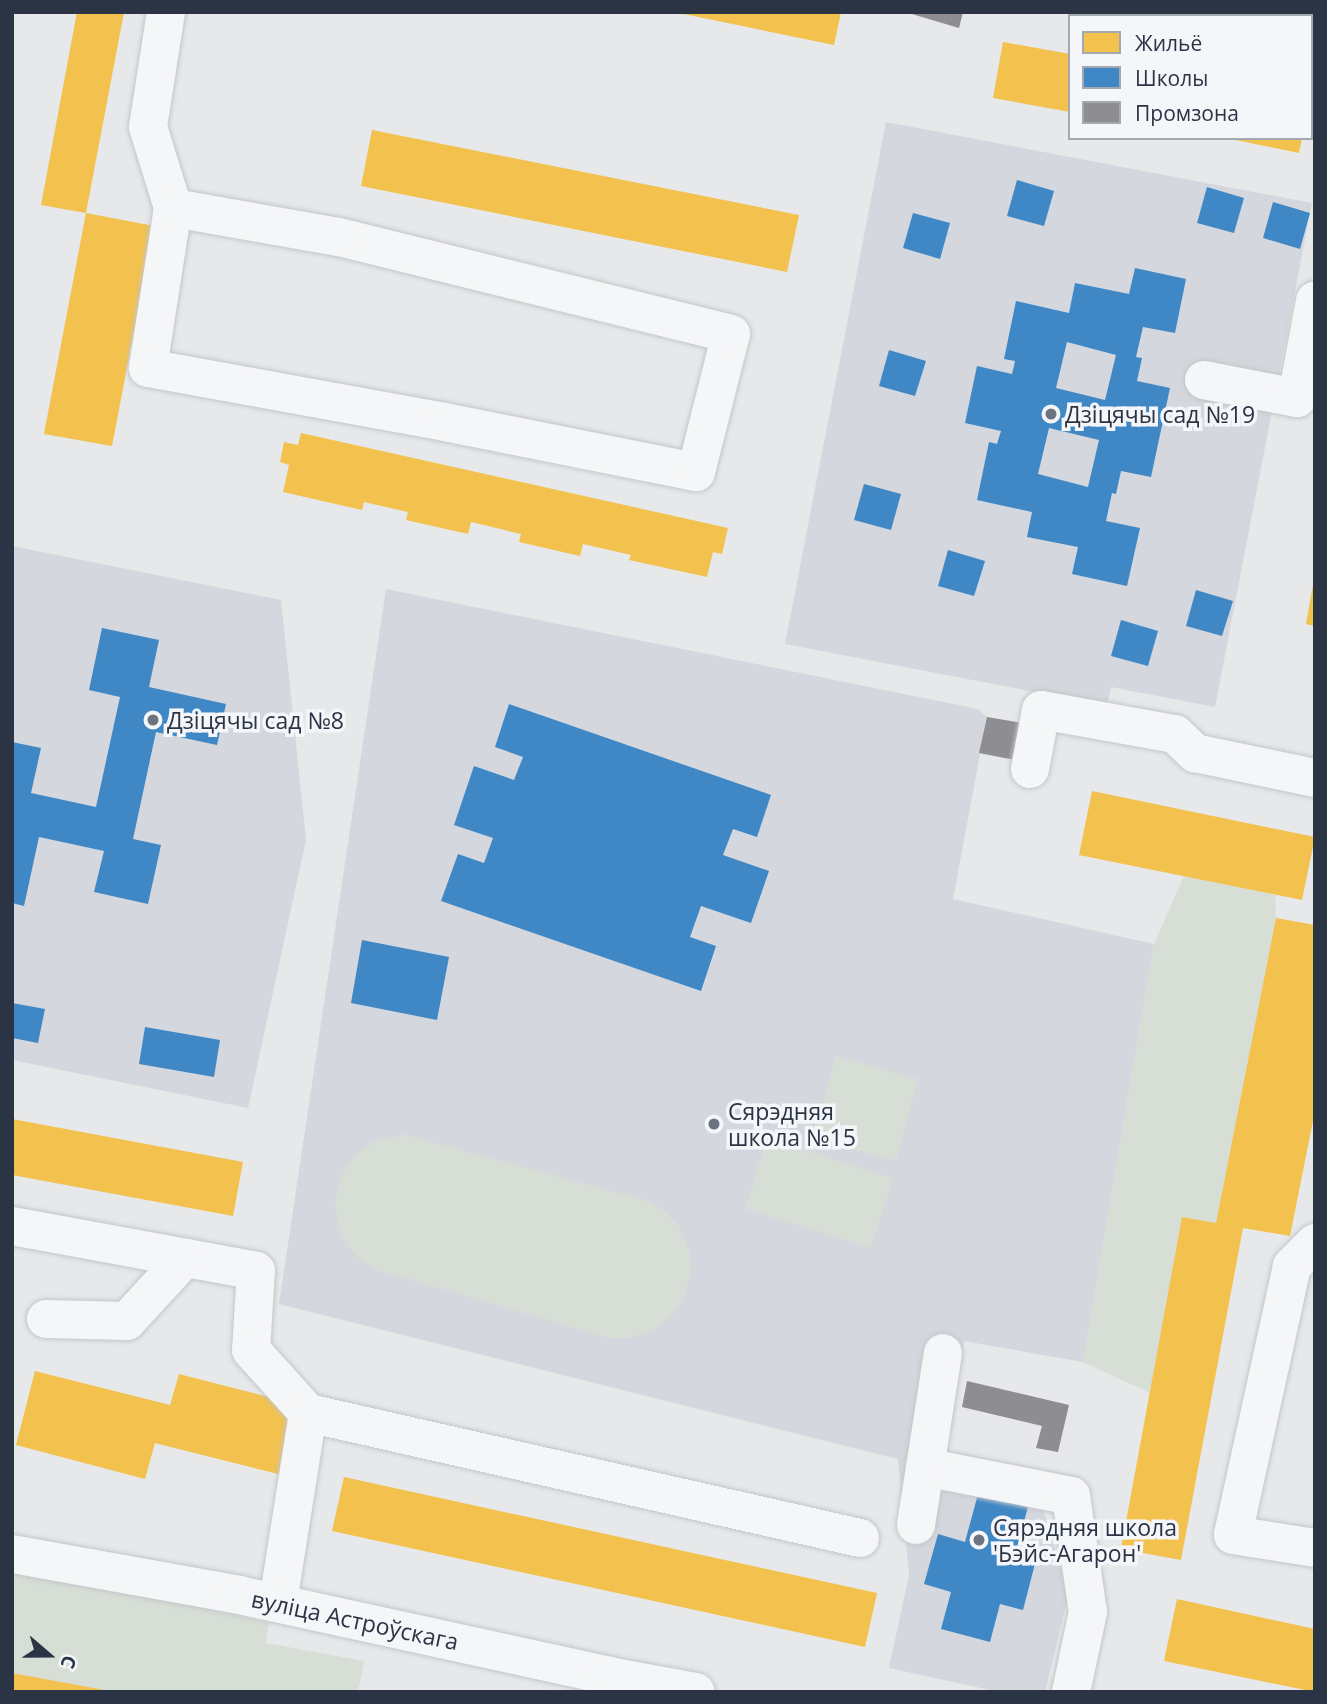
<!DOCTYPE html>
<meta charset="utf-8">
<style>
body{margin:0}
#map{position:relative;width:1327px;height:1704px;overflow:hidden;background:#e6e8ea;font-family:"Open Sans",sans-serif}
div>[style]{position:absolute}
.built>*{inset:0;background:#d4d7dd}
.green>*{inset:0;background:#d6ded6}
.homes>*{inset:0;background:#f2c14e}
.schools>*{inset:0;background:#3f88c5}
.industry>*{inset:0;background:#8d8d92}
.roads{filter:drop-shadow(0 0 2px #c4c6c8) drop-shadow(0 0 2px #c4c6c8)}
.minor>*{height:38px;margin:-19px;padding:0 19px;transform-origin:19px;border-radius:19px;background:#f5f6f7}
.dots>*{width:19px;height:19px;translate:-50% -50%;box-sizing:border-box;border:4px solid #f4f6f9;border-radius:50%}
span{translate:-50% -50%;white-space:nowrap;text-align:center;line-height:1.15;-webkit-text-stroke:7px #f4f6f9;paint-order:stroke}
.poi-label{font-size:23px;color:#2b3445}
.left{translate:0 -50%;text-align:left}
.street-label{font-size:23px;color:#2b3445}
.frame{position:absolute;inset:0;border:14px solid #2b3445;pointer-events:none}
.legend{position:absolute;left:1068px;top:14px;width:245px;height:126px;box-sizing:border-box;background:#f4f6f9;border:2px solid #a4a8b1;margin:0;padding:9px 12px;list-style:none;font-size:21px;color:#2b3445}
.legend li{display:flex;align-items:center;gap:14px;height:35px}
.legend b{width:35px;border:2px solid #a4a8b1}
.north{position:absolute;left:14px;top:1620px;width:70px;height:70px;-webkit-text-stroke:5px #f4f6f9;paint-order:stroke;rotate:110deg;font-size:19px;font-weight:700;line-height:28px;text-align:center;color:#2b3445}
.north::after{content:'';display:block;margin:auto;width:24px;height:32px;background:#2b3445;clip-path:polygon(50% 0,100% 100%,50% 72%,0 100%)}
</style>
<div id="map">
<div class="built">
<div style="clip-path:polygon(886px 122px,1312px 203px,1215px 707px,1111px 687px,1107px 706px,785px 644px)"></div>
<div style="clip-path:polygon(12px 546px,281px 600px,306px 840px,248px 1108px,12px 1060px)"></div>
<div style="clip-path:polygon(386px 589px,978px 709px,987px 717px,953px 899px,1154px 944px,1083px 1362px,964px 1341px,945px 1454px,1042px 1506px,1069px 1593px,1045px 1692px,999px 1692px,889px 1668px,909px 1575px,898px 1459px,279px 1304px)"></div>
</div>
<div class="green">
<div style="clip-path:polygon(1184px 876px,1275px 895px,1276px 918px,1216px 1223px,1182px 1217px,1150px 1393px,1083px 1362px,1154px 944px)"></div>
<div style="clip-path:polygon(836px 1056px,918px 1079px,896px 1161px,813px 1138px)"></div>
<div style="clip-path:polygon(403px 1134px,649px 1201px,665px 1211px,679px 1226px,689px 1250px,691px 1273px,684px 1299px,671px 1317px,652px 1331px,630px 1338px,609px 1338px,376px 1270px,361px 1261px,347px 1245px,338px 1226px,335px 1200px,341px 1176px,358px 1152px,375px 1141px)"></div>
<div style="clip-path:polygon(767px 1138px,893px 1178px,871px 1248px,745px 1209px)"></div>
<div style="clip-path:polygon(12px 1562px,269px 1623px,266px 1643px,364px 1661px,358px 1692px,110px 1692px,12px 1673px)"></div>
</div>
<div class="homes">
<div style="clip-path:polygon(77px 12px,124px 12px,86px 213px,41px 205px)"></div>
<div style="clip-path:polygon(674px 12px,841px 12px,834px 45px)"></div>
<div style="clip-path:polygon(1003px 42px,1070px 54px,1070px 112px,993px 98px)"></div>
<div style="clip-path:polygon(372px 130px,799px 215px,787px 272px,361px 186px)"></div>
<div style="clip-path:polygon(1226px 138px,1302px 138px,1299px 153px)"></div>
<div style="clip-path:polygon(86px 213px,154px 226px,112px 446px,44px 434px)"></div>
<div style="clip-path:polygon(301px 433px,728px 528px,722px 554px,713px 552px,707px 577px,629px 560px,631px 555px,583px 544px,580px 556px,519px 542px,521px 534px,471px 522px,468px 534px,406px 520px,408px 512px,364px 502px,362px 510px,283px 492px,289px 465px,280px 462px,284px 442px,298px 445px)"></div>
<div style="clip-path:polygon(1313px 585px,1315px 586px,1315px 626px,1306px 624px)"></div>
<div style="clip-path:polygon(1092px 791px,1315px 837px,1302px 900px,1079px 855px)"></div>
<div style="clip-path:polygon(1276px 918px,1315px 925px,1315px 1111px,1290px 1236px,1243px 1228px,1181px 1560px,1121px 1549px,1182px 1217px,1216px 1223px)"></div>
<div style="clip-path:polygon(12px 1119px,243px 1162px,233px 1216px,12px 1175px)"></div>
<div style="clip-path:polygon(35px 1371px,170px 1405px,179px 1374px,300px 1405px,282px 1475px,155px 1443px,145px 1479px,16px 1445px)"></div>
<div style="clip-path:polygon(344px 1477px,877px 1593px,865px 1647px,332px 1531px)"></div>
<div style="clip-path:polygon(1177px 1599px,1315px 1629px,1315px 1692px,1164px 1661px)"></div>
<div style="clip-path:polygon(12px 1673px,104px 1690px,103px 1692px,12px 1692px)"></div>
</div>
<div class="schools">
<div style="clip-path:polygon(1017px 180px,1054px 191px,1044px 226px,1007px 216px)"></div>
<div style="clip-path:polygon(1207px 187px,1244px 198px,1234px 233px,1197px 223px)"></div>
<div style="clip-path:polygon(1273px 202px,1310px 213px,1300px 249px,1263px 238px)"></div>
<div style="clip-path:polygon(913px 213px,950px 223px,940px 259px,903px 248px)"></div>
<div style="clip-path:polygon(evenodd,1135px 268px,1186px 279px,1175px 333px,1143px 327px,1136px 357px,1142px 358px,1137px 381px,1170px 388px,1151px 477px,1121px 471px,1116px 494px,1112px 493px,1106px 521px,1140px 528px,1127px 586px,1072px 574px,1078px 547px,1027px 537px,1032px 512px,977px 500px,989px 442px,997px 444px,1001px 431px,965px 423px,977px 366px,1012px 374px,1015px 361px,1004px 359px,1016px 301px,1069px 313px,1075px 283px,1129px 294px,1135px 268px,1067px 342px,1116px 355px,1105px 400px,1056px 388px,1067px 342px,1135px 268px,1049px 428px,1099px 440px,1088px 487px,1038px 474px,1049px 428px)"></div>
<div style="clip-path:polygon(889px 350px,926px 361px,915px 396px,879px 386px)"></div>
<div style="clip-path:polygon(864px 484px,901px 494px,891px 530px,854px 520px)"></div>
<div style="clip-path:polygon(948px 550px,985px 561px,974px 596px,938px 586px)"></div>
<div style="clip-path:polygon(1196px 590px,1233px 601px,1222px 636px,1186px 626px)"></div>
<div style="clip-path:polygon(1121px 620px,1158px 631px,1148px 666px,1111px 656px)"></div>
<div style="clip-path:polygon(102px 628px,159px 640px,149px 687px,226px 704px,217px 745px,156px 732px,133px 839px,161px 845px,148px 904px,94px 892px,104px 851px,39px 837px,24px 906px,12px 903px,12px 742px,41px 748px,31px 793px,96px 807px,120px 697px,89px 690px)"></div>
<div style="clip-path:polygon(509px 704px,771px 795px,757px 837px,733px 829px,723px 855px,769px 871px,751px 923px,701px 906px,690px 937px,716px 946px,701px 991px,441px 901px,458px 854px,484px 863px,493px 838px,454px 825px,474px 766px,514px 780px,523px 757px,495px 747px)"></div>
<div style="clip-path:polygon(362px 940px,449px 957px,437px 1020px,351px 1003px)"></div>
<div style="clip-path:polygon(12px 1003px,45px 1009px,38px 1043px,12px 1038px)"></div>
<div style="clip-path:polygon(145px 1027px,220px 1040px,214px 1077px,139px 1064px)"></div>
<div style="clip-path:polygon(978px 1494px,1028px 1507px,1015px 1554px,1036px 1560px,1023px 1610px,1000px 1604px,990px 1642px,941px 1629px,951px 1592px,924px 1584px,938px 1534px,965px 1542px)"></div>
</div>
<div class="industry">
<div style="clip-path:polygon(905px 12px,963px 12px,959px 28px)"></div>
<div style="clip-path:polygon(987px 717px,1022px 723px,1015px 760px,979px 753px)"></div>
<div style="clip-path:polygon(967px 1381px,1069px 1405px,1058px 1452px,1036px 1448px,1042px 1426px,962px 1407px)"></div>
</div>
<div class="roads">
<div class="minor">
<div style="left:166px;top:12px;width:116px;rotate:98.9deg"></div>
<div style="left:148px;top:127px;width:85px;rotate:72.8deg"></div>
<div style="left:173px;top:208px;width:162px;rotate:98.9deg"></div>
<div style="left:148px;top:368px;width:302px;rotate:10.3deg"></div>
<div style="left:445px;top:422px;width:256px;rotate:11.3deg"></div>
<div style="left:696px;top:472px;width:142px;rotate:-75.8deg"></div>
<div style="left:731px;top:334px;width:405px;rotate:-166.1deg"></div>
<div style="left:338px;top:237px;width:168px;rotate:-170deg"></div>
<div style="left:1177px;top:12px;width:16px;rotate:14deg"></div>
<div style="left:1311px;top:41px;width:4px;rotate:14deg"></div>
<div style="left:1204px;top:380px;width:95px;rotate:11deg"></div>
<div style="left:1297px;top:398px;width:99px;rotate:-79.5deg"></div>
<div style="left:1030px;top:769px;width:60px;rotate:-79.4deg"></div>
<div style="left:1041px;top:710px;width:136px;rotate:10.2deg"></div>
<div style="left:1175px;top:734px;width:28px;rotate:44deg"></div>
<div style="left:1195px;top:753px;width:123px;rotate:11.8deg"></div>
<div style="left:12px;top:1226px;width:248px;rotate:10.4deg"></div>
<div style="left:256px;top:1271px;width:79px;rotate:93.6deg"></div>
<div style="left:251px;top:1350px;width:85px;rotate:47.9deg"></div>
<div style="left:308px;top:1413px;width:191px;rotate:99deg"></div>
<div style="left:1315px;top:1243px;width:33px;rotate:135deg"></div>
<div style="left:1292px;top:1266px;width:275px;rotate:102.4deg"></div>
<div style="left:1233px;top:1535px;width:83px;rotate:9deg"></div>
<div style="left:46px;top:1319px;width:81px;rotate:1.4deg"></div>
<div style="left:127px;top:1321px;width:86px;rotate:-47.4deg"></div>
<div style="left:308px;top:1413px;width:566px;rotate:12.76deg"></div>
<div style="left:925px;top:1467px;width:149px;rotate:11.2deg"></div>
<div style="left:1071px;top:1496px;width:117px;rotate:81.7deg"></div>
<div style="left:1088px;top:1612px;width:82px;rotate:102deg"></div>
<div style="left:916px;top:1525px;width:174px;rotate:-81.1deg"></div>
<div style="left:12px;top:1554px;width:231px;rotate:10.2deg"></div>
<div style="left:239px;top:1595px;width:379px;rotate:12.3deg"></div>
<div style="left:609px;top:1676px;width:88px;rotate:10.4deg"></div>
</div>
</div>
<div class="dots">
<div style="left:1051px;top:414px;background:#6c737f"></div>
<div style="left:153px;top:720px;background:#6c737f"></div>
<div style="left:714px;top:1124px;background:#6c737f"></div>
<div style="left:979px;top:1540px;background:#6c737f"></div>
</div>
<div class="poi-label">
<span class="left" style="left:1065px;top:414px">Дзіцячы сад №19</span>
<span class="left" style="left:167px;top:720px">Дзіцячы сад №8</span>
<span class="left" style="left:728px;top:1124px">Сярэдняя<br>школа №15</span>
<span class="left" style="left:993px;top:1540px">Сярэдняя школа<br>'Бэйс-Агарон'</span>
</div>
<div class="street-label">
<span style="left:355px;top:1620px;rotate:12deg">вуліца Астроўскага</span>
</div>
<div class="frame"></div>
<ul class="legend">
<li><b style="height:19px;background:#f2c14e"></b>Жильё</li>
<li><b style="height:19px;background:#3f88c5"></b>Школы</li>
<li><b style="height:19px;background:#8d8d92"></b>Промзона</li>
</ul>
<div class="north">С</div>
</div>
